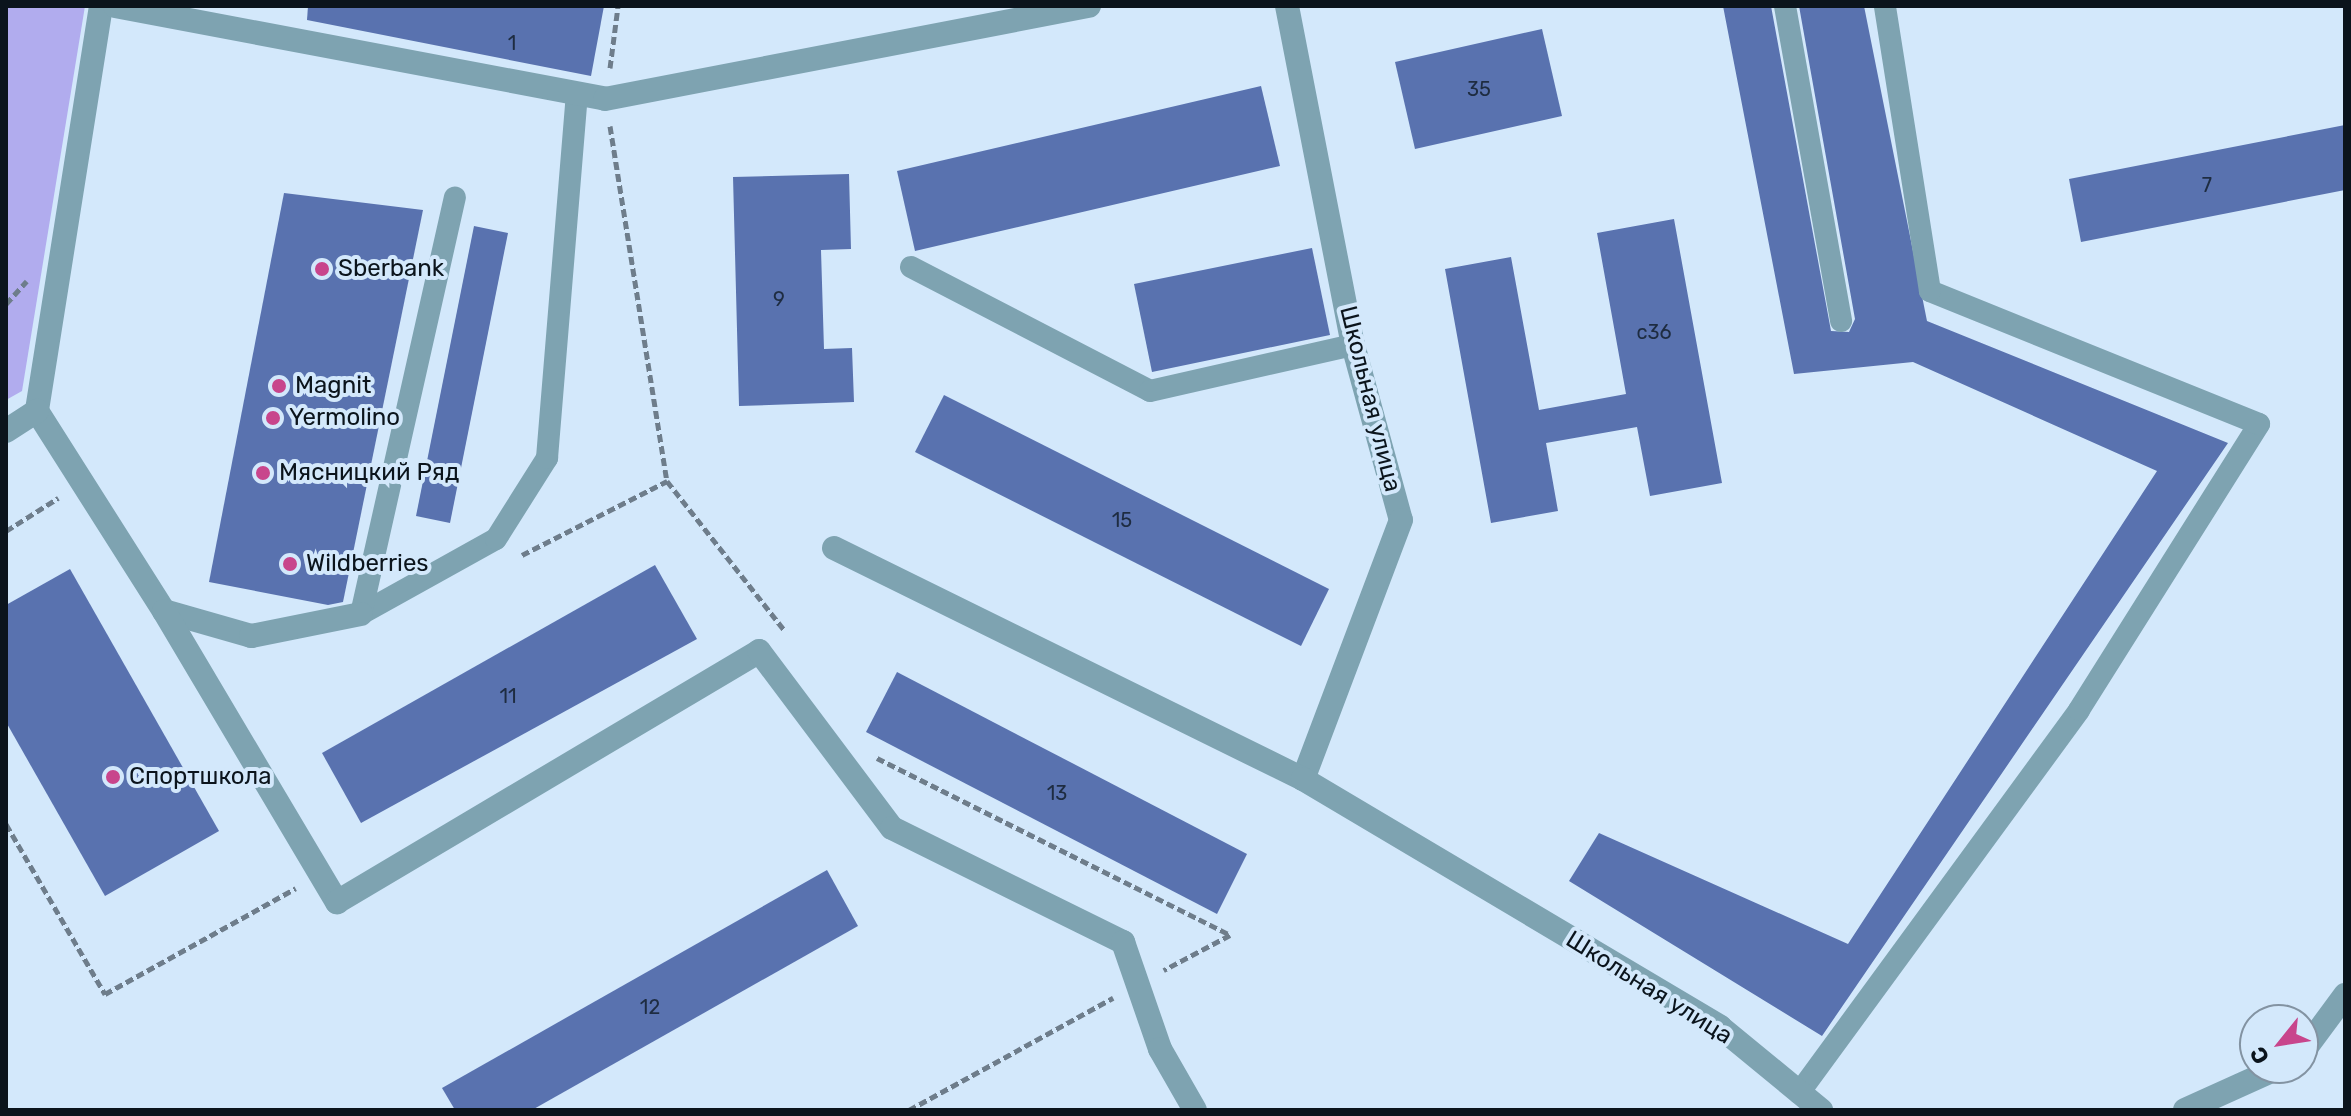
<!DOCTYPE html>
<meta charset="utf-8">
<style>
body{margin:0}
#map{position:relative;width:2351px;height:1116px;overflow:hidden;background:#d3e8fb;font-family:Rubik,sans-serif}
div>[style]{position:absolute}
.green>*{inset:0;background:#b1acee}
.building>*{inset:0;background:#5972af}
.path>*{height:5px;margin-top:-2.5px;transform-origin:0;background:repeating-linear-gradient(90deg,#6e7d8b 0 8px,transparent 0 12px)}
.service>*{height:22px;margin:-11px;padding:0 11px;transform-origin:11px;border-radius:11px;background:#7ea3b1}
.minor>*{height:24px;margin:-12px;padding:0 12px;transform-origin:12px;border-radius:12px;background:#7ea3b1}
.dots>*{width:22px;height:22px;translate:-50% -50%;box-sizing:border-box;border:4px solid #d3e8fb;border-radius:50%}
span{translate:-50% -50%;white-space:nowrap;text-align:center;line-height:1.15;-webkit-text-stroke:8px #d3e8fb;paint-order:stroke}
.number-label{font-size:20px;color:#1e2c41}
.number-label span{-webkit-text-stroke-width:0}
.poi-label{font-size:24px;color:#0b141c}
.left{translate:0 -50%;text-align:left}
.street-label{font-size:24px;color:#0b141c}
.frame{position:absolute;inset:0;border:8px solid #0b141c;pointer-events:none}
.north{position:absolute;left:2239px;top:1004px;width:80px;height:80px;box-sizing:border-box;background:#d3e8fb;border:2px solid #8393a2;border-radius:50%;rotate:240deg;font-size:22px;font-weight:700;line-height:32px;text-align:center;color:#0b141c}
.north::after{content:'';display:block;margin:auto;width:28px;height:36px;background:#c8458c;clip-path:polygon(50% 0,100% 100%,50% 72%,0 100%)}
</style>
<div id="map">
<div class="green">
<div style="clip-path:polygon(6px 6px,85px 6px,22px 391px,6px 400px)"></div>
</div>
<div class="building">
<div style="clip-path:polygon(308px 6px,604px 6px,591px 76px,307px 20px)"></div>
<div style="clip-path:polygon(1723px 6px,1771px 6px,1831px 331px,1849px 332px,1855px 319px,1799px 6px,1864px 6px,1927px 321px,2228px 443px,1822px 1036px,1569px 881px,1599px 833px,1848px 944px,2157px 471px,1913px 362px,1794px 374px)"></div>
<div style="clip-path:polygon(1542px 29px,1562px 116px,1415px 149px,1395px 62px)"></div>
<div style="clip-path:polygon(1261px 86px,1280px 166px,915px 251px,897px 171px)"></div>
<div style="clip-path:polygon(2345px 125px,2345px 190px,2081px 242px,2069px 179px)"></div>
<div style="clip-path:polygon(849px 174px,851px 249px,821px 250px,824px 349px,852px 348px,854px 402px,739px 406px,733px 177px)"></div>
<div style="clip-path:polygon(284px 193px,423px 210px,343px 602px,328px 605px,209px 582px)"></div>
<div style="clip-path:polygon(1674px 219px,1722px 483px,1650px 496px,1637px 427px,1546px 443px,1558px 511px,1491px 523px,1445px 269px,1511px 257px,1539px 410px,1626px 394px,1597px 233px)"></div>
<div style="clip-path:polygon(474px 226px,508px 233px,450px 523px,416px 516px)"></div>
<div style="clip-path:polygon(1312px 248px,1330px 335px,1152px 372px,1134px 284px)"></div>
<div style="clip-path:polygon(944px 395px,1329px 589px,1301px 646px,915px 452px)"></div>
<div style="clip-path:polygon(655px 565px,697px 639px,361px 823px,322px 753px)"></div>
<div style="clip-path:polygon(70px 569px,219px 831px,105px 896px,6px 722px,6px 605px)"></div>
<div style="clip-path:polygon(897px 672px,1247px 854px,1217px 914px,866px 732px)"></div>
<div style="clip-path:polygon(827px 870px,858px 926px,532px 1110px,455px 1110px,442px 1088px)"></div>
</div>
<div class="path">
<div style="left:610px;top:68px;width:63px;rotate:-82.6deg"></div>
<div style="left:610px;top:126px;width:360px;rotate:80.9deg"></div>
<div style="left:667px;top:481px;width:191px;rotate:51.8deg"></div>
<div style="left:6px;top:304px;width:31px;rotate:-48deg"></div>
<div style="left:6px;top:531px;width:62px;rotate:-32.4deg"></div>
<div style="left:522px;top:555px;width:163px;rotate:-27deg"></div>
<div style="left:877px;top:758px;width:395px;rotate:26.6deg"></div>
<div style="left:1230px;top:935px;width:75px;rotate:152.1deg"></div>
<div style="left:6px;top:824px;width:197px;rotate:59.8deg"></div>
<div style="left:105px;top:994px;width:218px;rotate:-29deg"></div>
<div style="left:909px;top:1110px;width:233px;rotate:-28.8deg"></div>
</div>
<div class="service">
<div style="left:1785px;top:6px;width:320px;rotate:79.9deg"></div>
<div style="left:911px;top:267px;width:269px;rotate:27.4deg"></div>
<div style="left:1150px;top:391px;width:208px;rotate:-12.8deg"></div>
<div style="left:361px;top:614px;width:154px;rotate:-29.1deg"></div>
<div style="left:496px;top:539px;width:96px;rotate:-57.8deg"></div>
<div style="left:547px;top:458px;width:365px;rotate:-85.3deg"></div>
<div style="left:361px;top:614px;width:427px;rotate:-77.3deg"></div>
<div style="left:1799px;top:1093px;width:474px;rotate:-53.8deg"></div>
<div style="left:2079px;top:710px;width:338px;rotate:-57.8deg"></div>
<div style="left:2259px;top:424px;width:355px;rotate:-158deg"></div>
<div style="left:1930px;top:291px;width:289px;rotate:-99deg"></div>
</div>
<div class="minor">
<div style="left:101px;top:6px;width:410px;rotate:99deg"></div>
<div style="left:37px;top:411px;width:237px;rotate:57.6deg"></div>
<div style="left:164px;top:611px;width:91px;rotate:16deg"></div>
<div style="left:251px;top:636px;width:112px;rotate:-11.3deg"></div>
<div style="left:115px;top:6px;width:499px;rotate:10.7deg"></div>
<div style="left:605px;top:99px;width:493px;rotate:-10.9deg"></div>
<div style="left:1287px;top:6px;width:345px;rotate:79deg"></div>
<div style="left:1353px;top:345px;width:181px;rotate:74.7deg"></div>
<div style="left:1401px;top:520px;width:277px;rotate:110.7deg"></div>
<div style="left:6px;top:431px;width:37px;rotate:-33deg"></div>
<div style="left:834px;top:548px;width:523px;rotate:26.22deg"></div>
<div style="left:1303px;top:779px;width:485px;rotate:30.7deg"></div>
<div style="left:1720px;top:1027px;width:131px;rotate:39.4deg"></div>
<div style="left:164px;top:611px;width:339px;rotate:59.3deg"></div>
<div style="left:337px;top:902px;width:491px;rotate:-30.7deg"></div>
<div style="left:759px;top:651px;width:221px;rotate:53.1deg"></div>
<div style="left:892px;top:828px;width:258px;rotate:26.3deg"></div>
<div style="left:1123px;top:942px;width:113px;rotate:70.9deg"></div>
<div style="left:1160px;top:1049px;width:70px;rotate:60.2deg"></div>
<div style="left:2303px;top:1052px;width:71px;rotate:-53.6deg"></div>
<div style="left:2185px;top:1110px;width:102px;rotate:-24.3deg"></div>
</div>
<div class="dots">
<div style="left:322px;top:269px;background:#c8458c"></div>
<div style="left:279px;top:386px;background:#c8458c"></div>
<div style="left:273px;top:418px;background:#c8458c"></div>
<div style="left:263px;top:473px;background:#c8458c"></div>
<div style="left:290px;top:564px;background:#c8458c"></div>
<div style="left:113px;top:777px;background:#c8458c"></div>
</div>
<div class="number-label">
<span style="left:512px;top:43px">1</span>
<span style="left:1479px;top:89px">35</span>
<span style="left:2207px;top:185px">7</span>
<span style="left:779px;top:299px">9</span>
<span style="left:1654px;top:332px">с36</span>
<span style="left:1122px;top:520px">15</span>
<span style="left:508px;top:696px">11</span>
<span style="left:1057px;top:793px">13</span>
<span style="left:650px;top:1007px">12</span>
</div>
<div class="poi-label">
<span class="left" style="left:338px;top:269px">Sberbank</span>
<span class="left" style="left:295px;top:386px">Magnit</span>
<span class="left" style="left:289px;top:418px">Yermolino</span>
<span class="left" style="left:279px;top:473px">Мясницкий Ряд</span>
<span class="left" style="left:306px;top:564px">Wildberries</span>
<span class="left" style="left:129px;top:777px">Спортшкола</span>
</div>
<div class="street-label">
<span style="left:1370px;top:399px;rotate:76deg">Школьная улица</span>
<span style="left:1649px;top:988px;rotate:32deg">Школьная улица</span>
</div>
<div class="frame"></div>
<div class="north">С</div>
</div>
